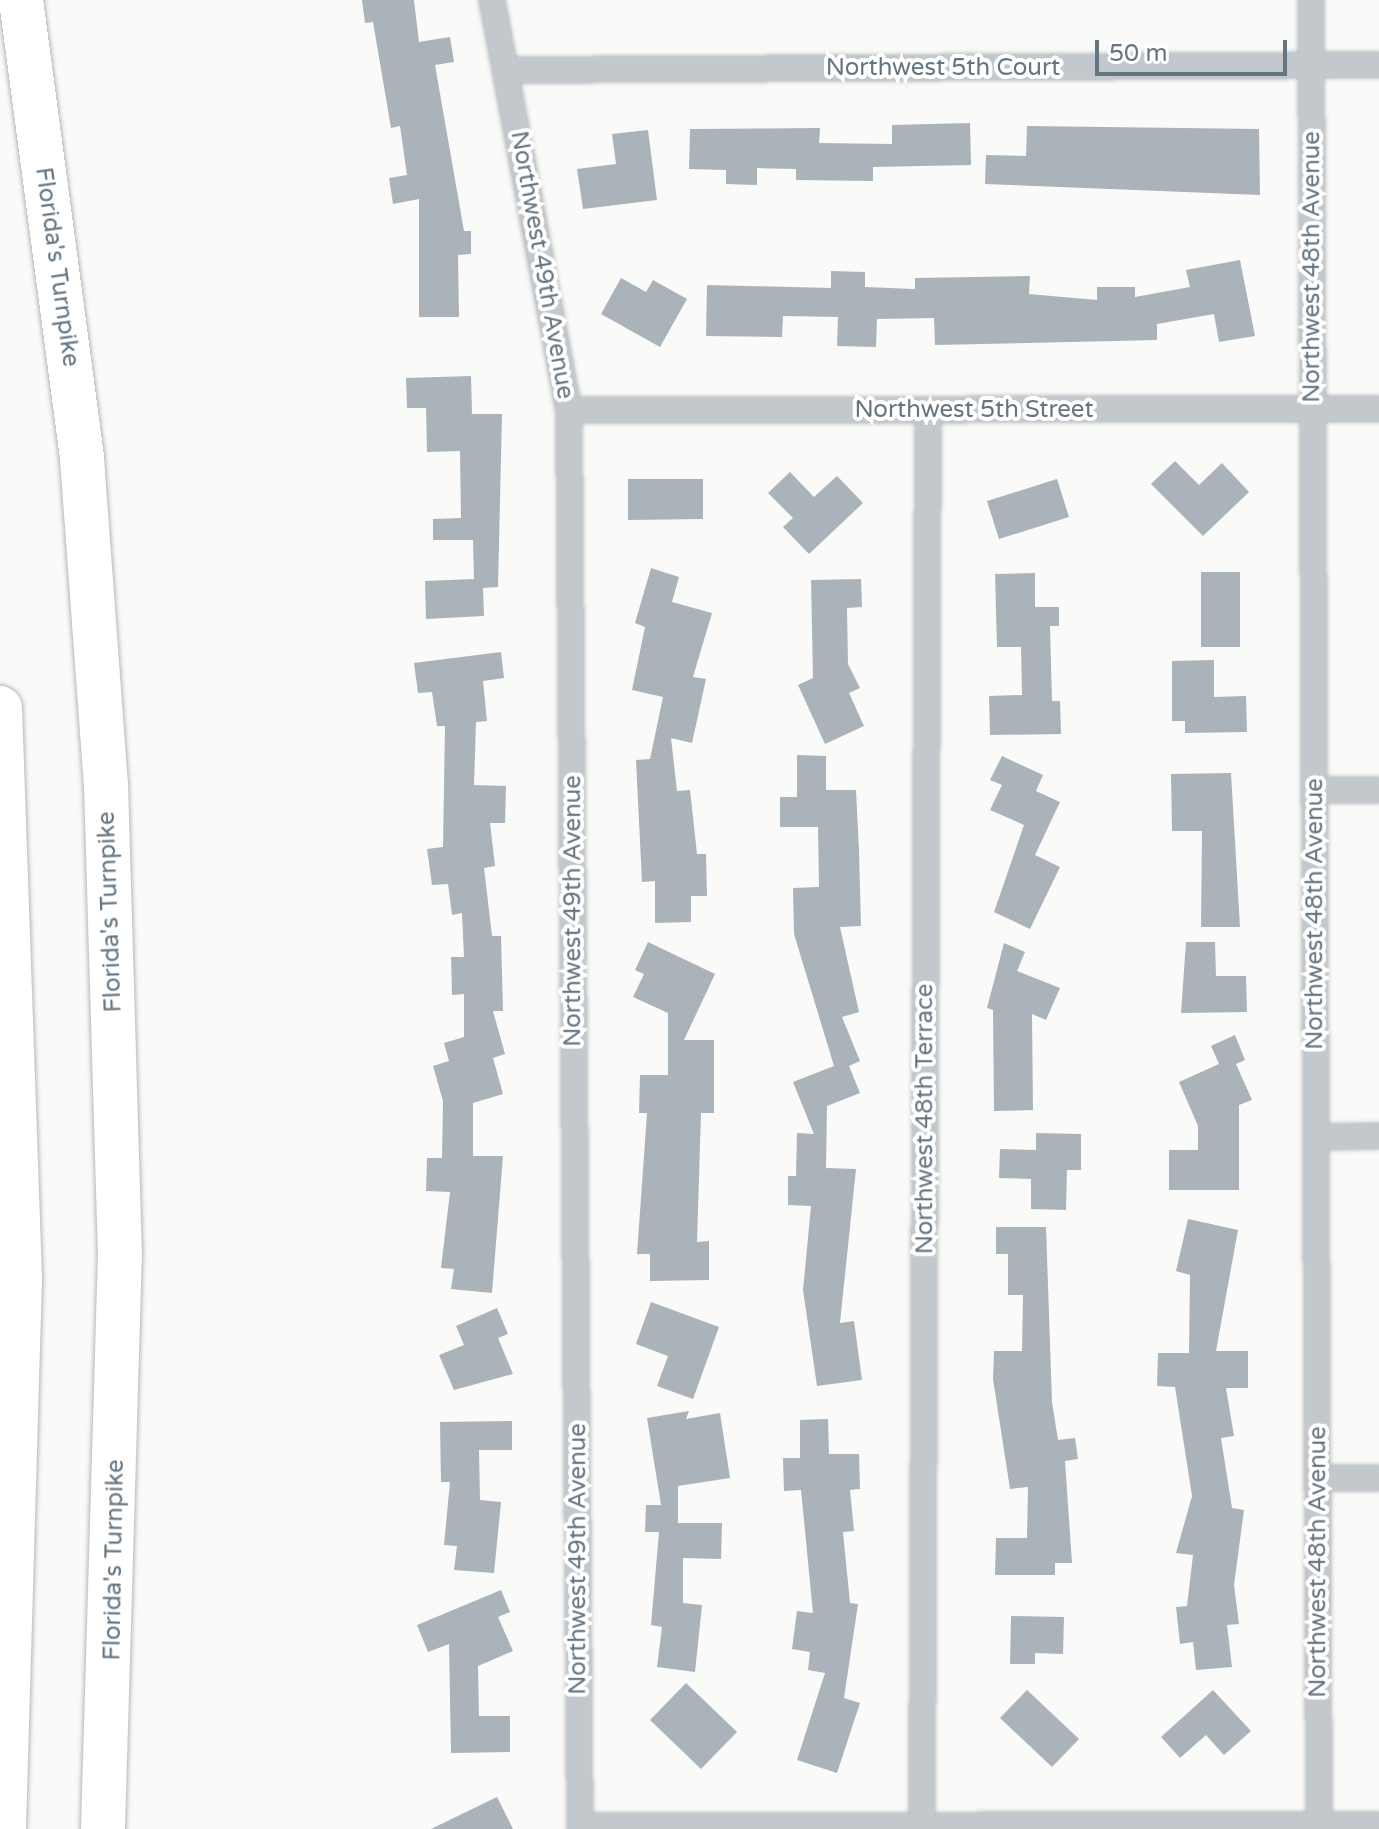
<!DOCTYPE html>
<style>
body{margin:0}
#map{position:relative;width:1379px;height:1829px;overflow:hidden;background:#fafaf8;font-family:"Varela Round",sans-serif}
div>[style]{position:absolute}
.building>*{inset:0;background:#aab3b9}
.roads{filter:drop-shadow(0 0 2px #b4b9bd) drop-shadow(0 0 2px #b4b9bd)}
.street>*{height:24px;margin:-12px;padding:0 12px;transform-origin:12px;border-radius:12px;background:#c3c8cc}
.highway>*{height:44px;margin:-22px;padding:0 22px;transform-origin:22px;border-radius:22px;background:#fff}
span{translate:-50% -50%;white-space:nowrap;text-align:center;line-height:1.15;-webkit-text-stroke:8px #fff;paint-order:stroke}
.street-label{font-size:24px;color:#657683}
.scale{position:absolute;left:1095px;top:40px;width:192px;height:36px;box-sizing:border-box;border:4px solid #657683;border-top:0;padding-left:10px;font-size:24px;line-height:28px;white-space:nowrap;color:#657683;-webkit-text-stroke:6px #fff;paint-order:stroke}
</style>
<div id="map">
<div class="building">
<div style="clip-path:polygon(362px 0,414px 0,419px 42px,450px 37px,454px 62px,435px 65px,464px 231px,471px 231px,471px 254px,458px 255px,459px 317px,419px 317px,419px 199px,393px 204px,389px 178px,407px 175px,400px 126px,391px 128px,373px 22px,365px 23px)"></div>
<div style="clip-path:polygon(970px 123px,971px 165px,873px 167px,873px 181px,796px 180px,796px 169px,757px 168px,757px 185px,726px 184px,726px 170px,689px 169px,690px 129px,820px 128px,819px 143px,892px 144px,892px 125px)"></div>
<div style="clip-path:polygon(1027px 126px,1259px 129px,1260px 195px,985px 184px,986px 155px,1026px 156px)"></div>
<div style="clip-path:polygon(648px 130px,657px 200px,583px 209px,577px 169px,616px 164px,612px 134px)"></div>
<div style="clip-path:polygon(1240px 260px,1255px 336px,1219px 342px,1214px 314px,1157px 324px,1157px 340px,935px 345px,934px 318px,877px 319px,876px 347px,837px 346px,838px 317px,783px 316px,782px 337px,706px 336px,707px 285px,831px 288px,831px 271px,865px 272px,865px 287px,915px 289px,915px 278px,1030px 276px,1029px 294px,1097px 300px,1097px 287px,1135px 287px,1135px 297px,1190px 287px,1186px 270px)"></div>
<div style="clip-path:polygon(621px 278px,646px 292px,653px 280px,687px 299px,660px 347px,601px 314px)"></div>
<div style="clip-path:polygon(471px 376px,472px 414px,502px 414px,498px 587px,483px 588px,484px 616px,426px 619px,425px 581px,474px 579px,473px 540px,433px 540px,433px 519px,461px 518px,460px 451px,427px 452px,426px 408px,407px 408px,406px 378px)"></div>
<div style="clip-path:polygon(1175px 461px,1199px 485px,1222px 463px,1249px 492px,1203px 536px,1151px 484px)"></div>
<div style="clip-path:polygon(790px 472px,814px 497px,837px 476px,863px 503px,809px 554px,783px 527px,793px 518px,768px 493px)"></div>
<div style="clip-path:polygon(628px 479px,703px 479px,703px 519px,628px 520px)"></div>
<div style="clip-path:polygon(1057px 479px,1069px 517px,999px 539px,987px 501px)"></div>
<div style="clip-path:polygon(651px 568px,679px 577px,672px 602px,712px 613px,693px 677px,706px 679px,692px 743px,671px 738px,677px 791px,690px 790px,697px 854px,706px 854px,707px 896px,691px 896px,691px 922px,655px 923px,655px 881px,642px 882px,636px 760px,650px 759px,663px 697px,632px 690px,645px 627px,635px 623px)"></div>
<div style="clip-path:polygon(1201px 572px,1240px 572px,1240px 647px,1201px 647px)"></div>
<div style="clip-path:polygon(1035px 573px,1035px 607px,1059px 607px,1059px 626px,1050px 626px,1052px 701px,1060px 701px,1061px 734px,990px 735px,989px 696px,1022px 695px,1021px 647px,997px 647px,995px 574px)"></div>
<div style="clip-path:polygon(861px 579px,862px 607px,847px 608px,848px 664px,860px 688px,849px 693px,864px 726px,825px 744px,798px 685px,813px 678px,811px 580px)"></div>
<div style="clip-path:polygon(501px 652px,504px 678px,483px 681px,487px 721px,476px 722px,474px 785px,506px 786px,505px 823px,490px 823px,495px 866px,484px 868px,492px 936px,501px 936px,503px 1011px,493px 1011px,505px 1054px,493px 1058px,503px 1094px,473px 1103px,473px 1156px,503px 1156px,492px 1293px,451px 1289px,454px 1269px,441px 1268px,450px 1192px,426px 1191px,427px 1158px,442px 1158px,443px 1101px,433px 1066px,449px 1061px,444px 1043px,464px 1037px,464px 994px,452px 995px,451px 957px,464px 957px,462px 913px,452px 915px,448px 884px,432px 885px,427px 849px,443px 847px,445px 726px,437px 726px,432px 692px,418px 693px,414px 663px)"></div>
<div style="clip-path:polygon(1214px 660px,1214px 697px,1246px 696px,1247px 732px,1185px 733px,1185px 721px,1172px 721px,1172px 661px)"></div>
<div style="clip-path:polygon(797px 755px,826px 756px,826px 790px,856px 790px,859px 851px,861px 926px,840px 927px,859px 1012px,842px 1017px,860px 1061px,849px 1066px,860px 1093px,827px 1106px,826px 1168px,856px 1169px,840px 1323px,854px 1321px,862px 1380px,817px 1386px,803px 1290px,811px 1206px,788px 1205px,788px 1176px,796px 1176px,797px 1133px,814px 1134px,793px 1082px,834px 1066px,794px 934px,793px 888px,819px 887px,818px 827px,780px 827px,780px 797px,797px 797px)"></div>
<div style="clip-path:polygon(1002px 756px,1043px 775px,1036px 791px,1060px 802px,1035px 855px,1060px 867px,1030px 929px,994px 912px,1024px 825px,990px 810px,1002px 785px,990px 780px)"></div>
<div style="clip-path:polygon(1231px 773px,1240px 927px,1201px 927px,1202px 831px,1172px 831px,1171px 774px)"></div>
<div style="clip-path:polygon(648px 942px,715px 974px,684px 1040px,714px 1040px,714px 1113px,701px 1113px,697px 1242px,709px 1241px,709px 1280px,650px 1281px,650px 1254px,637px 1254px,647px 1113px,639px 1113px,640px 1075px,668px 1075px,668px 1013px,633px 997px,644px 974px,635px 970px)"></div>
<div style="clip-path:polygon(1186px 942px,1215px 942px,1216px 976px,1246px 976px,1247px 1012px,1181px 1013px)"></div>
<div style="clip-path:polygon(1004px 943px,1025px 952px,1017px 971px,1060px 988px,1046px 1020px,1032px 1014px,1033px 1110px,994px 1111px,993px 1010px,987px 1008px)"></div>
<div style="clip-path:polygon(1235px 1035px,1245px 1060px,1236px 1064px,1252px 1100px,1239px 1105px,1239px 1190px,1169px 1190px,1169px 1150px,1198px 1150px,1198px 1126px,1179px 1082px,1219px 1064px,1211px 1046px)"></div>
<div style="clip-path:polygon(1036px 1133px,1081px 1134px,1081px 1170px,1067px 1170px,1066px 1210px,1031px 1209px,1031px 1179px,999px 1178px,1000px 1149px,1036px 1150px)"></div>
<div style="clip-path:polygon(1188px 1219px,1238px 1230px,1216px 1351px,1248px 1351px,1248px 1388px,1226px 1388px,1234px 1436px,1221px 1438px,1232px 1508px,1244px 1510px,1234px 1585px,1239px 1624px,1227px 1625px,1232px 1667px,1196px 1670px,1193px 1642px,1180px 1644px,1176px 1607px,1187px 1606px,1193px 1555px,1176px 1553px,1192px 1496px,1175px 1387px,1157px 1386px,1158px 1353px,1189px 1353px,1190px 1275px,1176px 1271px)"></div>
<div style="clip-path:polygon(996px 1227px,1046px 1227px,1052px 1402px,1058px 1440px,1075px 1438px,1078px 1459px,1065px 1461px,1072px 1563px,1055px 1563px,1055px 1575px,995px 1575px,996px 1538px,1027px 1538px,1028px 1487px,1010px 1489px,993px 1379px,994px 1351px,1022px 1351px,1023px 1295px,1008px 1295px,1008px 1254px,996px 1254px)"></div>
<div style="clip-path:polygon(651px 1302px,719px 1327px,693px 1399px,657px 1386px,668px 1356px,636px 1344px)"></div>
<div style="clip-path:polygon(497px 1308px,508px 1334px,498px 1338px,513px 1374px,454px 1390px,439px 1355px,464px 1345px,456px 1326px)"></div>
<div style="clip-path:polygon(689px 1411px,686px 1419px,720px 1413px,730px 1478px,678px 1486px,678px 1523px,722px 1523px,721px 1559px,683px 1558px,683px 1603px,702px 1605px,695px 1672px,657px 1667px,662px 1627px,651px 1625px,659px 1532px,645px 1532px,646px 1505px,661px 1505px,647px 1418px)"></div>
<div style="clip-path:polygon(828px 1419px,829px 1454px,859px 1454px,860px 1489px,850px 1490px,854px 1531px,843px 1532px,850px 1603px,858px 1604px,844px 1698px,860px 1703px,837px 1773px,797px 1760px,825px 1673px,808px 1670px,810px 1652px,792px 1649px,797px 1611px,813px 1613px,801px 1490px,784px 1491px,783px 1458px,800px 1458px,800px 1420px)"></div>
<div style="clip-path:polygon(512px 1421px,512px 1450px,479px 1450px,480px 1500px,501px 1502px,494px 1573px,454px 1570px,457px 1546px,444px 1545px,450px 1482px,441px 1482px,440px 1422px)"></div>
<div style="clip-path:polygon(501px 1590px,510px 1612px,498px 1617px,513px 1651px,478px 1666px,479px 1716px,510px 1716px,510px 1752px,451px 1753px,449px 1644px,428px 1652px,417px 1625px)"></div>
<div style="clip-path:polygon(1011px 1616px,1064px 1617px,1063px 1654px,1035px 1653px,1035px 1664px,1010px 1664px)"></div>
<div style="clip-path:polygon(686px 1683px,737px 1732px,701px 1769px,650px 1720px)"></div>
<div style="clip-path:polygon(1027px 1690px,1079px 1739px,1052px 1767px,1000px 1718px)"></div>
<div style="clip-path:polygon(1213px 1690px,1251px 1731px,1224px 1755px,1206px 1735px,1180px 1758px,1161px 1737px)"></div>
<div style="clip-path:polygon(497px 1797px,513px 1829px,431px 1829px)"></div>
</div>
<div class="roads">
<div class="street">
<div style="left:492px;top:0;width:417px;rotate:79.4deg"></div>
<div style="left:569px;top:410px;width:1419px;rotate:89.56deg"></div>
<div style="left:1311px;top:0;width:1829px;rotate:89.75deg"></div>
<div style="left:507px;top:70px;width:872px;rotate:-0.33deg"></div>
<div style="left:569px;top:410px;width:810px;rotate:-0.07deg"></div>
<div style="left:1314px;top:790px;width:65px"></div>
<div style="left:1317px;top:1137px;width:62px;rotate:-0.9deg"></div>
<div style="left:1318px;top:1478px;width:61px"></div>
<div style="left:580px;top:1826px;width:799px;rotate:-0.07deg"></div>
<div style="left:922px;top:1828px;width:1418px;rotate:-89.76deg"></div>
</div>
<div class="highway">
<div style="left:21px;top:0;width:463px;rotate:82.4deg"></div>
<div style="left:82px;top:459px;width:327px;rotate:85.8deg"></div>
<div style="left:106px;top:785px;width:467px;rotate:88.3deg"></div>
<div style="left:120px;top:1252px;width:577px;rotate:91.69deg"></div>
<div style="left:0;top:708px;width:571px;rotate:87.99deg"></div>
<div style="left:20px;top:1279px;width:550px;rotate:91.67deg"></div>
</div>
</div>
<div class="street-label">
<span style="left:943px;top:68px">Northwest 5th Court</span>
<span style="left:542px;top:265px;rotate:80deg">Northwest 49th Avenue</span>
<span style="left:57px;top:267px;rotate:82deg">Florida's Turnpike</span>
<span style="left:1312px;top:267px;rotate:-90deg">Northwest 48th Avenue</span>
<span style="left:974px;top:410px">Northwest 5th Street</span>
<span style="left:573px;top:911px;rotate:-90deg">Northwest 49th Avenue</span>
<span style="left:110px;top:912px;rotate:-92deg">Florida's Turnpike</span>
<span style="left:1315px;top:914px;rotate:-90deg">Northwest 48th Avenue</span>
<span style="left:925px;top:1119px;rotate:-90deg">Northwest 48th Terrace</span>
<span style="left:578px;top:1559px;rotate:-90deg">Northwest 49th Avenue</span>
<span style="left:114px;top:1560px;rotate:-89deg">Florida's Turnpike</span>
<span style="left:1318px;top:1562px;rotate:-90deg">Northwest 48th Avenue</span>
</div>
<div class="scale">50 m</div>
</div>
